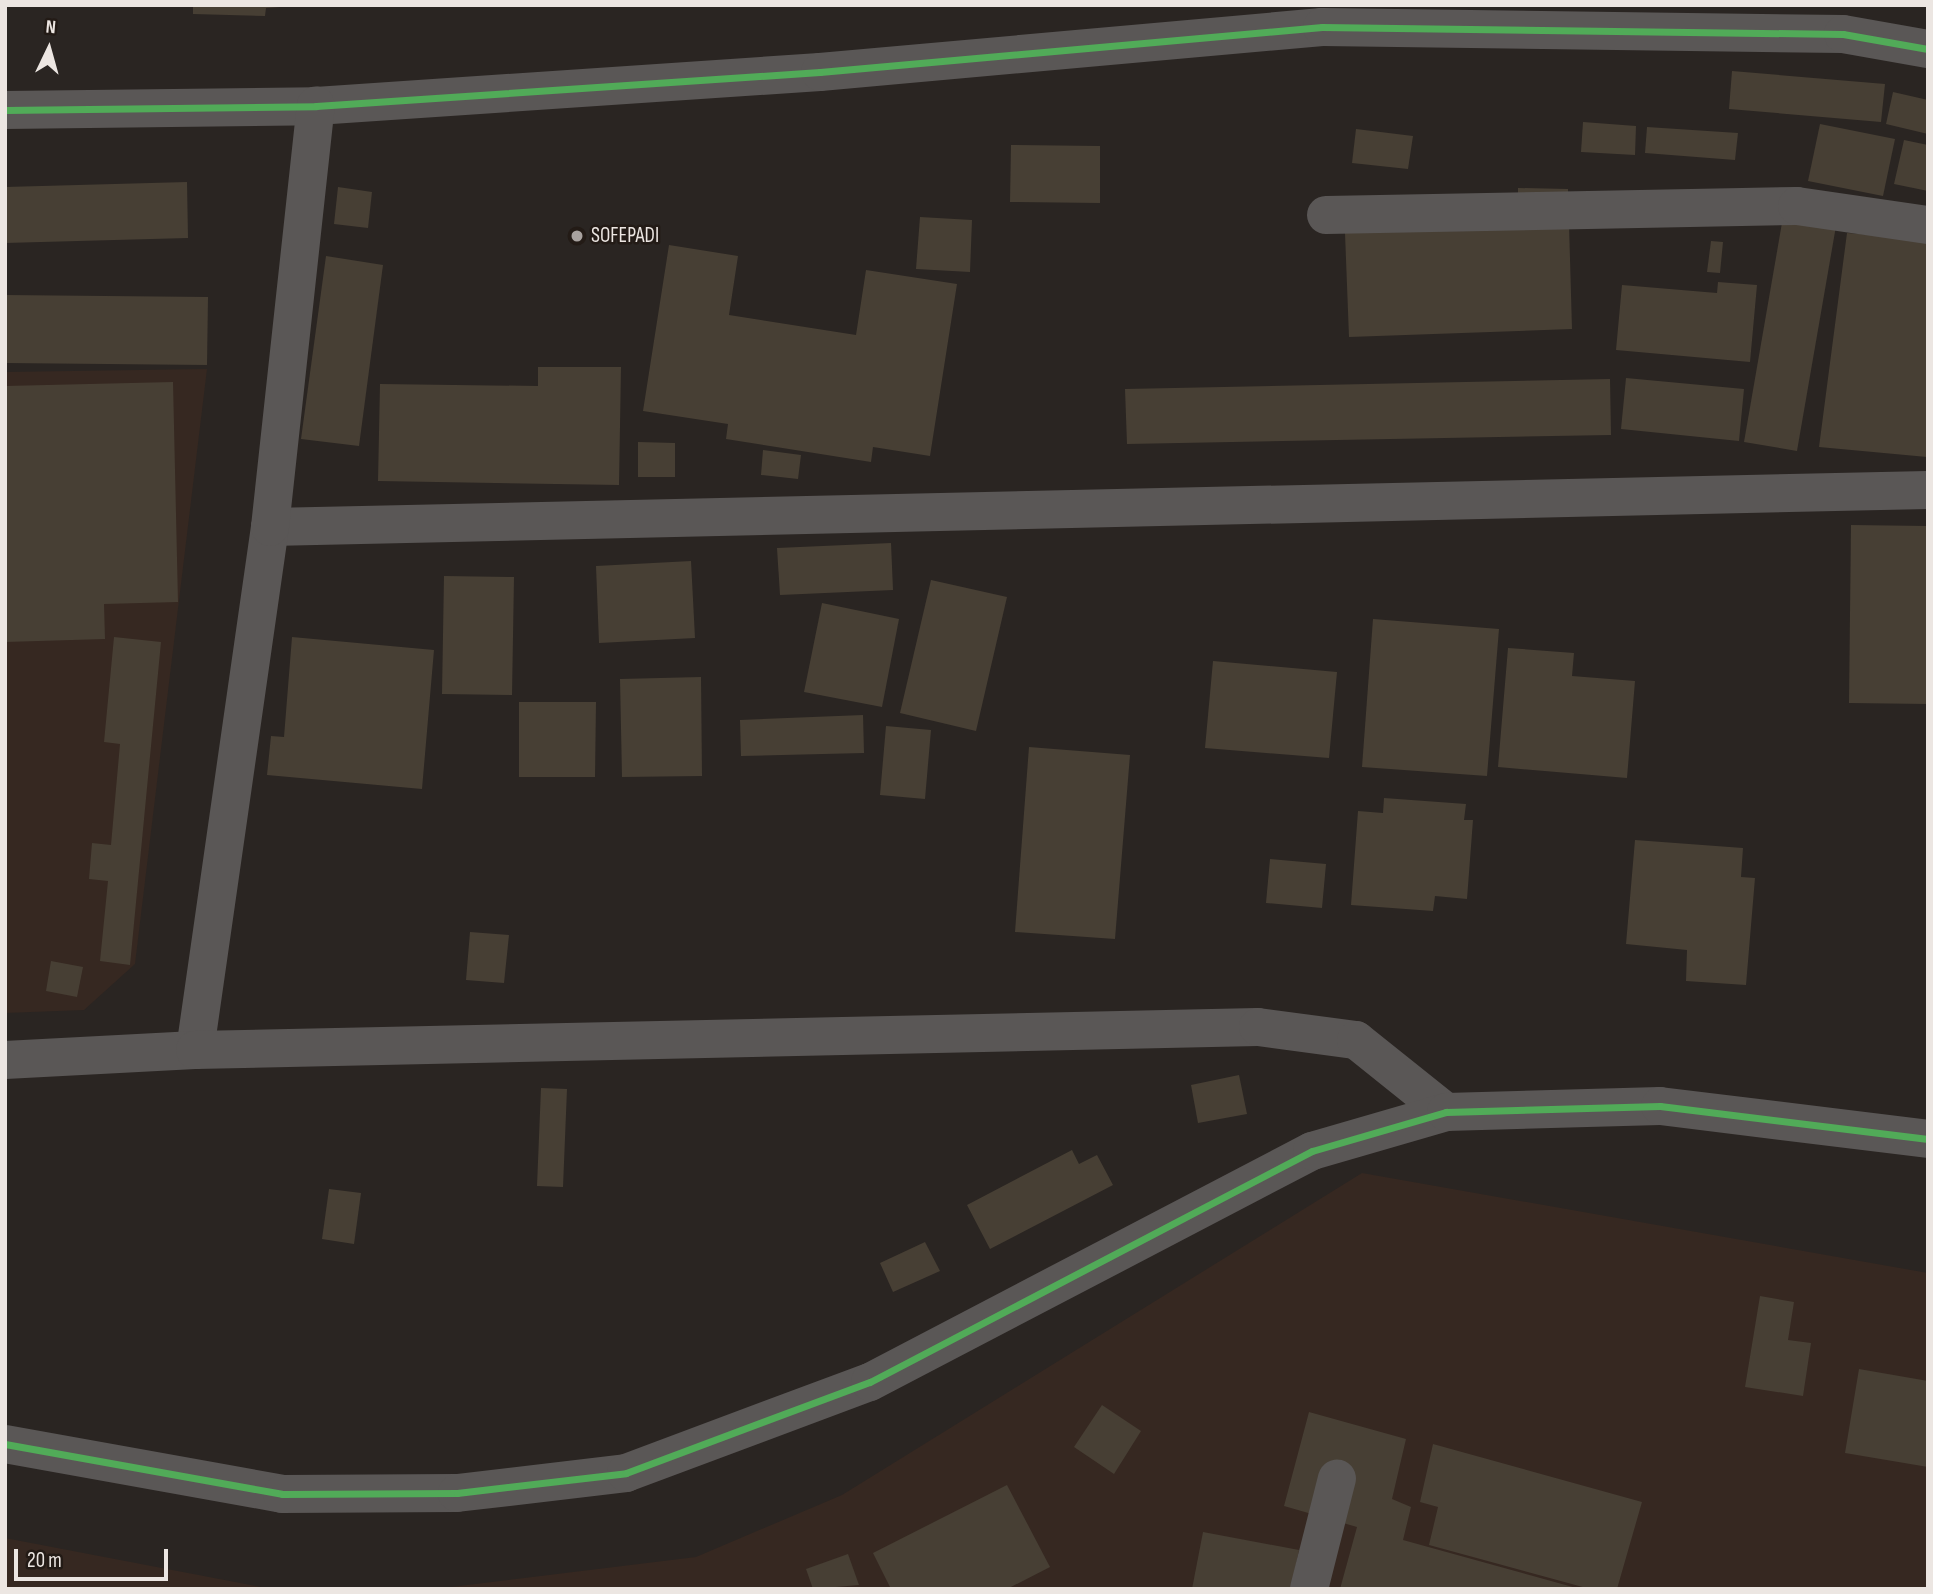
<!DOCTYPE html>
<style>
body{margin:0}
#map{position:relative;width:1933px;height:1594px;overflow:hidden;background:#2a2522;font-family:"Sofia Sans Condensed",sans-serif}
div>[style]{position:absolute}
.built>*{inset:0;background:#362821}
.building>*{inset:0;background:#473f34}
.minor>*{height:38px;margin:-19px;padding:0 19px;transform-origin:19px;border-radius:19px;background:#5a5756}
.cycleway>*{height:7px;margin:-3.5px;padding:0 3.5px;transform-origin:3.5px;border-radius:3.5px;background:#51ab58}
.dots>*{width:19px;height:19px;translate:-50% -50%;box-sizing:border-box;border:4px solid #231b16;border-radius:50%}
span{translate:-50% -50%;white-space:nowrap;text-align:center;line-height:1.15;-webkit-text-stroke:5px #231b16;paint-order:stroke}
.poi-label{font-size:21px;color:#ece6e2}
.left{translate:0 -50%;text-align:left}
.frame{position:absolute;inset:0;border:7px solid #ece6e2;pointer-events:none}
.north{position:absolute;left:14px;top:14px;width:70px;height:70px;-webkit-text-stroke:5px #231b16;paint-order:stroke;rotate:5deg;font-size:19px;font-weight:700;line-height:28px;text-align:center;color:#ece6e2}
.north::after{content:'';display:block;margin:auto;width:24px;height:32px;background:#ece6e2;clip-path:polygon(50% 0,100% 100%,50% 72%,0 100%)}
.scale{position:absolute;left:14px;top:1549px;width:154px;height:32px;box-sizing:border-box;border:4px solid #ece6e2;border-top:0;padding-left:9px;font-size:21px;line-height:24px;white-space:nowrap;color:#ece6e2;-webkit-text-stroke:5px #231b16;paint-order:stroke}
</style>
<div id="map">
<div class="built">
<div style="clip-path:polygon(207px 369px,135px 964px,84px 1010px,5px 1013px,5px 372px)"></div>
<div style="clip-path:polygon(1362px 1173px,1928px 1273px,1928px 1589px,435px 1589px,696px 1557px,842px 1495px)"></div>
<div style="clip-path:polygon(5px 1538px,266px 1588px,291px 1589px,5px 1589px)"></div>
</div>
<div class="building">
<div style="clip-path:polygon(193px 5px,309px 5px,266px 8px,265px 16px,193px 14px)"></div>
<div style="clip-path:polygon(1732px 71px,1885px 84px,1881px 122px,1729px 109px)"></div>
<div style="clip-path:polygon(1893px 92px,1928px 100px,1928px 134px,1886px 124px)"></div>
<div style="clip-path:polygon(1583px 122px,1636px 126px,1635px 155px,1581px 152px)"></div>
<div style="clip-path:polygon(1820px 124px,1895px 139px,1883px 196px,1808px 181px)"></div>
<div style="clip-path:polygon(1647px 127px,1738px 133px,1735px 160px,1645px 153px)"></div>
<div style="clip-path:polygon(1356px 129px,1413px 136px,1408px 169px,1352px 163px)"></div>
<div style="clip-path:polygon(1904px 140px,1928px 145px,1928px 191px,1894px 184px)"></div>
<div style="clip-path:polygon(1011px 145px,1100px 146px,1100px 203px,1010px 202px)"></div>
<div style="clip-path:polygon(187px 182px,188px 238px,5px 243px,5px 187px)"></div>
<div style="clip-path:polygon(338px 187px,372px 192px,368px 228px,334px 224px)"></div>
<div style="clip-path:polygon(1518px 188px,1568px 189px,1568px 208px,1518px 207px)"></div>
<div style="clip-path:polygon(1928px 208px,1927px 457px,1819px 447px,1847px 233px,1885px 236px)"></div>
<div style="clip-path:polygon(920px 217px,972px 220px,970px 272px,916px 269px)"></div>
<div style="clip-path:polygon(1783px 217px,1836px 226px,1797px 451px,1744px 442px)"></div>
<div style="clip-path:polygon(1569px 224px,1572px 329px,1349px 337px,1345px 233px)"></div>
<div style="clip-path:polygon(1711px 241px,1723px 242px,1720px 273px,1707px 272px)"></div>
<div style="clip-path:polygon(669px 245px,738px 256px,729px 315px,856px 335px,866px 270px,957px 284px,930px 456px,873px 447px,871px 462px,726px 439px,728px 424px,643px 411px)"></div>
<div style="clip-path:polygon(326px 256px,383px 265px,359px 446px,301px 439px)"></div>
<div style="clip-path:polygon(1718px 282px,1757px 285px,1750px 362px,1616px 350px,1622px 285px,1717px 293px)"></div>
<div style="clip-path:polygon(5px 295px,208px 297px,207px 365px,5px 363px)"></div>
<div style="clip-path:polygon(538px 367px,621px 367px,619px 485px,378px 481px,380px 384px,538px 386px)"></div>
<div style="clip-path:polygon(1626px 378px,1744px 389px,1739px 441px,1621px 429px)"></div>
<div style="clip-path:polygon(1610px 379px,1611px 435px,1127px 444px,1125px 389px)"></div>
<div style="clip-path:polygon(173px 382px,178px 602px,104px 604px,105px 639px,5px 642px,5px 386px)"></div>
<div style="clip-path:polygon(638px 442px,675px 443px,675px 477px,638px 477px)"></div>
<div style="clip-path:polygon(763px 450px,801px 455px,798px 479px,761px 475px)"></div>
<div style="clip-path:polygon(1851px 525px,1928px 526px,1928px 704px,1849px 703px)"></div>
<div style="clip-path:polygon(891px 543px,893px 590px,780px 595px,777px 548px)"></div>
<div style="clip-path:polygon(691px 561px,695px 638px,599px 643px,596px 566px)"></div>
<div style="clip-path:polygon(444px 576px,514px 577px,512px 695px,442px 694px)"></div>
<div style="clip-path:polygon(931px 580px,1007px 597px,976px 731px,900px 713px)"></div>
<div style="clip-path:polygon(822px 603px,899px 619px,882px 707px,804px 692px)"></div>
<div style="clip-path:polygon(1373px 619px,1499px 629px,1487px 776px,1362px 767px)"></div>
<div style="clip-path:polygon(114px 637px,161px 642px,130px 965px,100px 961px,108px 881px,89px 879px,92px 843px,111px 845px,120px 744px,104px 742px)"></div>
<div style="clip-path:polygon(292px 637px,434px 650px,422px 789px,267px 775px,271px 736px,284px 737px)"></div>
<div style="clip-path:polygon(1508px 648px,1574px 653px,1572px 676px,1635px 681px,1627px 778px,1498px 767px)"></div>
<div style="clip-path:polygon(1213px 661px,1337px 672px,1329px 758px,1205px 748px)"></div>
<div style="clip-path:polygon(701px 677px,702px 776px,622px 777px,620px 679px)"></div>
<div style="clip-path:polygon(519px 702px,596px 702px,595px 777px,519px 777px)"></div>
<div style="clip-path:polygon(863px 715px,864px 753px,741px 756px,740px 720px)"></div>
<div style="clip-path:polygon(886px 726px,931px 730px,925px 799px,880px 795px)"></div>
<div style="clip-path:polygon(1029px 747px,1130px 755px,1115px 939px,1015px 932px)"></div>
<div style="clip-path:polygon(1384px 798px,1466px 804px,1464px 820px,1473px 820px,1467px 899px,1435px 896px,1433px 911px,1351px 905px,1358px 811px,1383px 813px)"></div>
<div style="clip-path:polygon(1635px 840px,1743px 848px,1741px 877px,1755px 878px,1746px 985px,1686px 981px,1687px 950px,1626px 944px)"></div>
<div style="clip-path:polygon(1270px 859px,1326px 864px,1322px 908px,1266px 903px)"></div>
<div style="clip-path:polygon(470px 932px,509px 935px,504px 983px,466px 980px)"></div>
<div style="clip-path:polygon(51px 961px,83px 967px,77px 997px,46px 991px)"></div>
<div style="clip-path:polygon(1239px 1075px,1247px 1114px,1198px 1123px,1191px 1085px)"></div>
<div style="clip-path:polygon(541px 1088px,567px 1089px,563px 1187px,537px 1186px)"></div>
<div style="clip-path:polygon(1072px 1150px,1079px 1164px,1097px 1155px,1113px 1185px,990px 1249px,967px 1205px)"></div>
<div style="clip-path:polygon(329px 1189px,361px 1193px,354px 1244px,322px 1239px)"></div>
<div style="clip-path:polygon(925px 1242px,940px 1271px,893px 1292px,880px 1263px)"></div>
<div style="clip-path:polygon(1760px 1296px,1794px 1302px,1788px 1340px,1811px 1343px,1803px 1396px,1745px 1387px)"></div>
<div style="clip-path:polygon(1859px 1369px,1928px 1381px,1928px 1467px,1845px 1453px)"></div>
<div style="clip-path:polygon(1102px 1405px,1141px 1431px,1114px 1474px,1074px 1447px)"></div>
<div style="clip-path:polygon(1309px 1412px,1406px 1439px,1392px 1499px,1411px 1507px,1403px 1540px,1580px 1589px,1340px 1589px,1357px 1527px,1284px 1506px)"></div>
<div style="clip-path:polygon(1433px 1444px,1642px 1502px,1617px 1589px,1590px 1589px,1429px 1545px,1438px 1507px,1420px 1502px)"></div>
<div style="clip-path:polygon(1007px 1485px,1050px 1567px,1007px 1589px,891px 1589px,873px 1553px)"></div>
<div style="clip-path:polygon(1203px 1532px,1299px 1550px,1291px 1589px,1192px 1589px)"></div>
<div style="clip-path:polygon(848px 1554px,859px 1585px,813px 1589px,806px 1569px)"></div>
</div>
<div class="minor">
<div style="left:5px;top:110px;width:311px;rotate:-0.7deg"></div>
<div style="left:316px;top:106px;width:505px;rotate:-3.86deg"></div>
<div style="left:820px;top:72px;width:504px;rotate:-5.12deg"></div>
<div style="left:1322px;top:27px;width:521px;rotate:0.77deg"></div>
<div style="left:1843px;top:34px;width:86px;rotate:10deg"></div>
<div style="left:1326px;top:215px;width:471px;rotate:-1.1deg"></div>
<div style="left:1797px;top:206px;width:132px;rotate:8.3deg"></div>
<div style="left:270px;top:527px;width:1658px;rotate:-1.28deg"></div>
<div style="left:195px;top:1050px;width:528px;rotate:-81.84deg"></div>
<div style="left:270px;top:527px;width:424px;rotate:-83.8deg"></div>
<div style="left:5px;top:1060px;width:190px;rotate:-3deg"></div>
<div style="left:195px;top:1050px;width:1063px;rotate:-1.24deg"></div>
<div style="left:1258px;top:1027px;width:99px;rotate:7.6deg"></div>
<div style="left:1356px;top:1040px;width:115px;rotate:38.7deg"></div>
<div style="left:5px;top:1444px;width:281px;rotate:10.2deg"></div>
<div style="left:282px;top:1494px;width:175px;rotate:-0.3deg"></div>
<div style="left:457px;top:1493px;width:170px;rotate:-6.7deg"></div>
<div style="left:626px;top:1473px;width:260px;rotate:-20.5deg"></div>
<div style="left:870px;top:1382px;width:499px;rotate:-27.6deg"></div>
<div style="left:1312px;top:1151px;width:140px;rotate:-16.2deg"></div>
<div style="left:1446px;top:1112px;width:214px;rotate:-1.6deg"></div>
<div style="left:1660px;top:1106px;width:270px;rotate:7deg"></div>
<div style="left:1309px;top:1589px;width:114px;rotate:-75.8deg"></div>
</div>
<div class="cycleway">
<div style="left:5px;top:110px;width:311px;rotate:-0.7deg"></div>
<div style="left:316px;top:106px;width:505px;rotate:-3.86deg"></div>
<div style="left:820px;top:72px;width:504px;rotate:-5.12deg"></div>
<div style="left:1322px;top:27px;width:521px;rotate:0.77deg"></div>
<div style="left:1843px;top:34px;width:86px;rotate:10deg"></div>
<div style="left:5px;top:1444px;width:281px;rotate:10.2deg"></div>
<div style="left:282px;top:1494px;width:175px;rotate:-0.3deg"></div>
<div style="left:457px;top:1493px;width:170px;rotate:-6.7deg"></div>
<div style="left:626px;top:1473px;width:260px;rotate:-20.5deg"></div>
<div style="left:870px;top:1382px;width:499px;rotate:-27.6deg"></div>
<div style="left:1312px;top:1151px;width:140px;rotate:-16.2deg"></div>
<div style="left:1446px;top:1112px;width:214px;rotate:-1.6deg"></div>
<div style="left:1660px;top:1106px;width:270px;rotate:7deg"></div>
</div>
<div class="dots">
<div style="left:577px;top:236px;background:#a8a29f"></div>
</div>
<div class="poi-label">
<span class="left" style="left:591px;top:236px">SOFEPADI</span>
</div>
<div class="frame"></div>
<div class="north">N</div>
<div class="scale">20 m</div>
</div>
